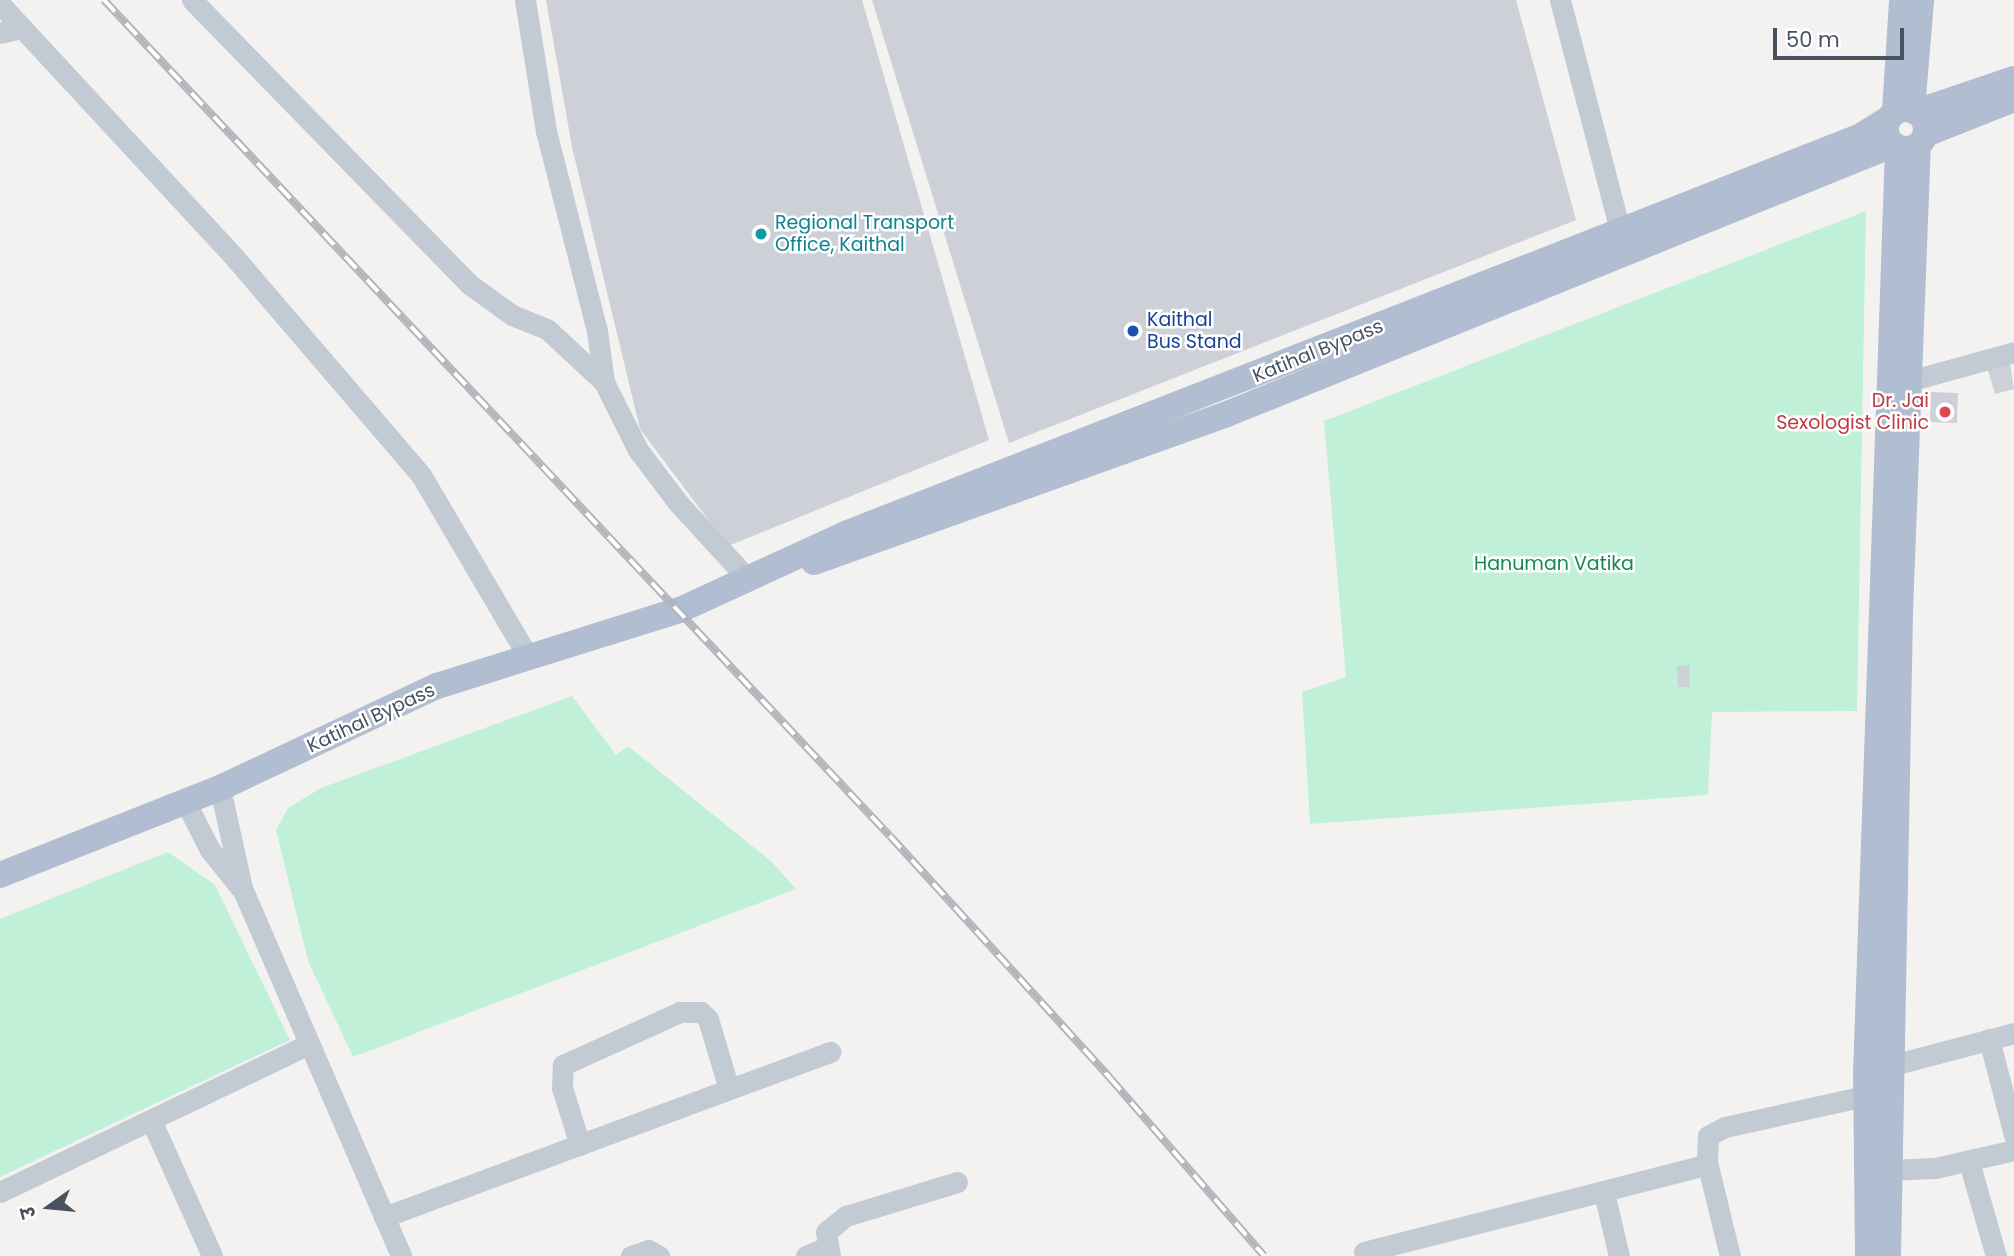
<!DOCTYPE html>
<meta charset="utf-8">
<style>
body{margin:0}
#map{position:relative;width:2014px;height:1256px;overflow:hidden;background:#f4f2f1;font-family:Poppins,"Noto Sans Devanagari",sans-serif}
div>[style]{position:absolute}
.green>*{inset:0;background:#c0f1d8}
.building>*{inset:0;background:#cdd0d7}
.minor>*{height:21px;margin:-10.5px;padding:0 10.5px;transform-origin:10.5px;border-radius:10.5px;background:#c2cad3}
.major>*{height:26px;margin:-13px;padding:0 13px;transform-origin:13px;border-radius:13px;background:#b1bdd0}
.major>.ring{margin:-13px;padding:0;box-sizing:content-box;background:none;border:26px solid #b1bdd0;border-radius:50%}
.rail>*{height:8px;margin-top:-4px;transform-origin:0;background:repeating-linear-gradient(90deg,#fff 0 16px,#b3b5bc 0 32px);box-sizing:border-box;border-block:2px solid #b3b5bc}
.dots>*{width:19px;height:19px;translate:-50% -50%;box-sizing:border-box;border:4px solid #fff;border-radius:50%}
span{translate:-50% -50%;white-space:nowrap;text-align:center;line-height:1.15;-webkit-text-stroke:5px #fff;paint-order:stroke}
.culture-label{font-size:19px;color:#0d838f}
.left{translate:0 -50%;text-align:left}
.transit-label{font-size:19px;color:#164399}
.street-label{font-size:19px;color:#48525f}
.health-label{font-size:19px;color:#be3a42}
.right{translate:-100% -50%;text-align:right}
.park-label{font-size:19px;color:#15855a}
.north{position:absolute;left:14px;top:1172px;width:70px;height:70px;-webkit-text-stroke:5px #fff;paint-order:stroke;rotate:255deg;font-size:19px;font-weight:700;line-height:28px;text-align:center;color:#48525f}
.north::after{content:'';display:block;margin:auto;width:24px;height:32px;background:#48525f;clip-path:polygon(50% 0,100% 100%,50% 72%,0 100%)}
.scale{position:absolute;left:1773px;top:28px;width:131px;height:32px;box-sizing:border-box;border:4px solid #48525f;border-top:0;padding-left:9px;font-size:21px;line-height:24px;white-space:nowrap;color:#48525f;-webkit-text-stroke:5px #fff;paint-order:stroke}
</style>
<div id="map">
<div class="green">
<div style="clip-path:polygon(1866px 211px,1857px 711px,1712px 712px,1708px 795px,1310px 824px,1302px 692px,1346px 677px,1324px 421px)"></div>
<div style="clip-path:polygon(572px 696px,616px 755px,628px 746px,772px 862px,796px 889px,353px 1057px,308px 961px,276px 830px,288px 808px,321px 788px)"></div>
<div style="clip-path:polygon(168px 852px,215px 885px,290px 1040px,0 1177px,0 919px)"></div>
</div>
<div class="building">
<div style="clip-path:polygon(546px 0,862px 0,989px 440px,728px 546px,640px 429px,572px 147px)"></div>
<div style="clip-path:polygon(872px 0,1516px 0,1576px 220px,1009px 443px)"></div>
<div style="clip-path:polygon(2010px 364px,2014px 389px,1995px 394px,1988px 370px)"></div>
<div style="clip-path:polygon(1931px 392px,1958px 393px,1957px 423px,1930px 422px)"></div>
<div style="clip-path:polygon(1689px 665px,1690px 687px,1678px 687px,1677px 666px)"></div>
</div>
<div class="minor">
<div style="left:192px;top:0;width:397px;rotate:45.7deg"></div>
<div style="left:469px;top:284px;width:53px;rotate:35.8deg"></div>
<div style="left:512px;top:315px;width:38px;rotate:22deg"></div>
<div style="left:547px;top:329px;width:78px;rotate:42.9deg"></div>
<div style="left:525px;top:0;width:133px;rotate:80.9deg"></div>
<div style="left:546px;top:131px;width:206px;rotate:75.7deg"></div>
<div style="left:597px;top:331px;width:51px;rotate:82.2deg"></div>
<div style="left:604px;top:382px;width:76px;rotate:63.4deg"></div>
<div style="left:638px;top:450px;width:68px;rotate:52.8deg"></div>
<div style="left:679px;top:504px;width:103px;rotate:47.4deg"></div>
<div style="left:1560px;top:0;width:239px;rotate:75.4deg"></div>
<div style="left:0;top:4px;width:346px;rotate:47.2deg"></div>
<div style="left:235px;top:258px;width:286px;rotate:49.4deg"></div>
<div style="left:421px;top:475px;width:212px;rotate:59.5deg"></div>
<div style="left:0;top:33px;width:23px;rotate:-13deg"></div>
<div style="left:1909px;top:381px;width:109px;rotate:-15.4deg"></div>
<div style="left:220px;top:788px;width:102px;rotate:77.6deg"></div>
<div style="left:242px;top:888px;width:401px;rotate:66.6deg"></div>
<div style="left:185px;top:801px;width:55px;rotate:63deg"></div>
<div style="left:210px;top:850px;width:48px;rotate:51deg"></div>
<div style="left:1989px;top:1039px;width:99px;rotate:75.4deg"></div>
<div style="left:1889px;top:1066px;width:129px;rotate:-14.8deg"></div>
<div style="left:151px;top:1120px;width:149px;rotate:65.8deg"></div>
<div style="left:580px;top:1145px;width:60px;rotate:-107.5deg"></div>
<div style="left:562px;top:1088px;width:23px;rotate:-88deg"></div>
<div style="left:563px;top:1065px;width:128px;rotate:-24.4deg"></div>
<div style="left:680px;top:1012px;width:21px"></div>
<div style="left:701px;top:1012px;width:10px;rotate:45deg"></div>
<div style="left:708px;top:1019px;width:73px;rotate:73.3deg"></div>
<div style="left:1707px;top:1162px;width:97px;rotate:76.3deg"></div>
<div style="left:1969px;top:1162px;width:98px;rotate:74deg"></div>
<div style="left:1887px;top:1170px;width:48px;rotate:-2.4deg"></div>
<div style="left:1935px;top:1168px;width:81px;rotate:-12.8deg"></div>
<div style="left:0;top:1192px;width:343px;rotate:-25.6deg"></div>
<div style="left:1604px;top:1193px;width:65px;rotate:76.6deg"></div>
<div style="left:384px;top:1217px;width:476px;rotate:-20.3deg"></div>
<div style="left:1364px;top:1252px;width:349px;rotate:-14.3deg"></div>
<div style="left:1702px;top:1166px;width:6px;rotate:-39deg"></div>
<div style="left:1707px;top:1162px;width:26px;rotate:-88deg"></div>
<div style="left:1708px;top:1136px;width:19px;rotate:-28deg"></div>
<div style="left:1725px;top:1127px;width:157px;rotate:-12.5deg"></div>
<div style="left:631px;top:1256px;width:18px;rotate:-19deg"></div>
<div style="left:648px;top:1250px;width:13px;rotate:29deg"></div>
<div style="left:806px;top:1256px;width:23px;rotate:-23deg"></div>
<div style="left:830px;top:1256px;width:24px;rotate:-99deg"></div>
<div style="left:826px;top:1232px;width:26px;rotate:-39deg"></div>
<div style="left:846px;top:1216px;width:116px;rotate:-17deg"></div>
</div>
<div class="major">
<div class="ring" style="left:1886px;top:109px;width:14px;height:14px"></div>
<div style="left:1912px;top:110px;width:110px;rotate:-85.3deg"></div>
<div style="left:1895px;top:112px;width:112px;rotate:-86.4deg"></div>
<div style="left:1916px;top:112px;width:103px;rotate:-18.6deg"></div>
<div style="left:1926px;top:134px;width:95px;rotate:-21.7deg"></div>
<div style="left:814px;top:562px;width:439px;rotate:-19.7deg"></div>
<div style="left:1227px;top:414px;width:717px;rotate:-22.02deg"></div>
<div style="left:0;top:875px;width:237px;rotate:-21.6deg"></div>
<div style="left:220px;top:788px;width:240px;rotate:-25.2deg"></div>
<div style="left:437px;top:686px;width:255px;rotate:-17.4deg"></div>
<div style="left:680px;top:610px;width:182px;rotate:-24.7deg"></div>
<div style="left:845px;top:534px;width:832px;rotate:-21.35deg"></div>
<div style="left:1620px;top:231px;width:259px;rotate:-21.5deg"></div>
<div style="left:1861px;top:136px;width:31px;rotate:-32deg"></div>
<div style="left:1868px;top:1256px;width:182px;rotate:-90.6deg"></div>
<div style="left:1866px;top:1074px;width:927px;rotate:-88.02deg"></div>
<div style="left:1888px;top:1256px;width:645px;rotate:-88.93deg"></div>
<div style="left:1900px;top:611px;width:464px;rotate:-87.8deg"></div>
</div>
<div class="rail">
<div style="left:104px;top:0;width:1147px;rotate:46.77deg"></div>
<div style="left:890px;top:836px;width:327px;rotate:47.7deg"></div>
<div style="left:1110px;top:1078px;width:235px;rotate:49.1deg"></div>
</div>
<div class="dots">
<div style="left:761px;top:234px;background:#0f9aa8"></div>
<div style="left:1133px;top:331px;background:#1a4fb4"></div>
<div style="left:1945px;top:412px;background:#e0444e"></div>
</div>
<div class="culture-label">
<span class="left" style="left:775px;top:234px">Regional Transport<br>Office, Kaithal</span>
</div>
<div class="transit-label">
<span class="left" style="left:1147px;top:331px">Kaithal<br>Bus Stand</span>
</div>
<div class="street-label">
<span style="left:1318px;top:351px;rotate:-22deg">Katihal Bypass</span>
<span style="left:371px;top:718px;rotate:-25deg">Katihal Bypass</span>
</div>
<div class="health-label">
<span class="right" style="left:1929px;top:412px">Dr. Jai<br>Sexologist Clinic</span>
</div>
<div class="park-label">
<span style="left:1554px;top:564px">Hanuman Vatika</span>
</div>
<div class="north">उ</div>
<div class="scale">50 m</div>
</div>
